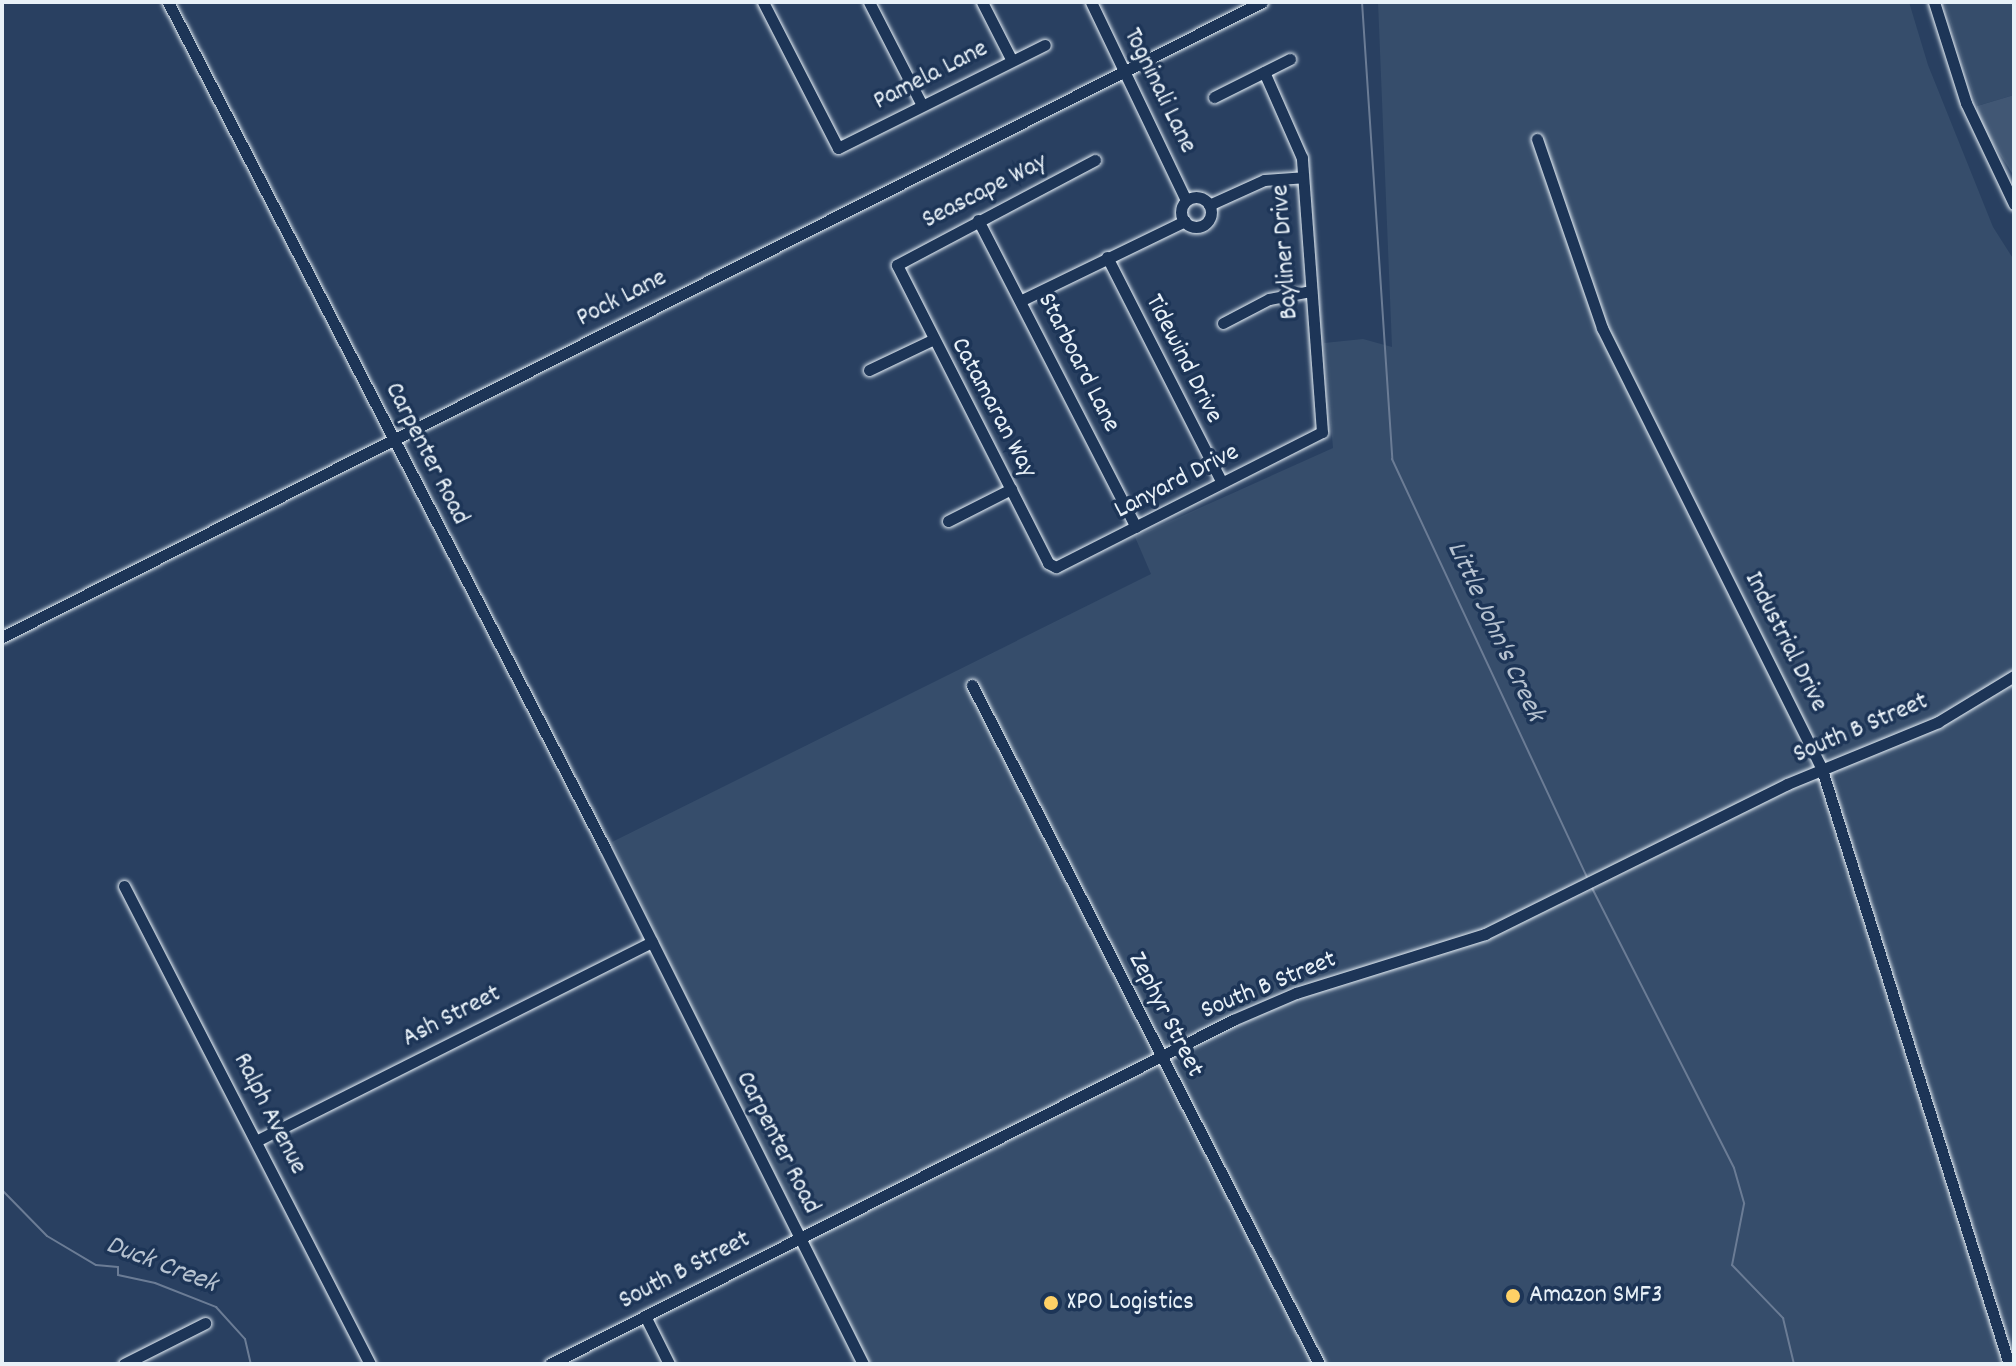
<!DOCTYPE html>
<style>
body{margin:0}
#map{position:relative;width:2016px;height:1366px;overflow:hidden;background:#294061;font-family:Dekko,sans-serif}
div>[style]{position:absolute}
.built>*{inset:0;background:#364d6b}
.green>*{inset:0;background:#415774}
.stream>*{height:2px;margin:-1px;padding:0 1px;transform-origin:1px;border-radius:1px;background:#6b7c95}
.roads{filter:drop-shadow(0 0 2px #e8f1f8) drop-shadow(0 0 2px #e8f1f8)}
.minor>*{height:11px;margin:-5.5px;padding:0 5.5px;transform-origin:5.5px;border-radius:5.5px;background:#1d3557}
.minor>.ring{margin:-5.5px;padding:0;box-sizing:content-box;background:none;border:11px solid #1d3557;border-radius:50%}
.dots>*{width:22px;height:22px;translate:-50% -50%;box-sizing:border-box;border:4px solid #1d3557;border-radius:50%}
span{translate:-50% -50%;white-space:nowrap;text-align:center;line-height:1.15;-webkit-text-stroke:7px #1d3557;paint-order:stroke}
.street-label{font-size:26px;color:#e8f1f8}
.poi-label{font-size:26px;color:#e8f1f8}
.left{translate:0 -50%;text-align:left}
.water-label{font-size:28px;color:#b6c2d0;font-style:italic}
.frame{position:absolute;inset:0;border:4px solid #e8f1f8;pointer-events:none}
</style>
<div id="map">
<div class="built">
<div style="clip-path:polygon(1378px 2px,1909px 2px,1928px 65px,1993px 227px,2014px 260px,2014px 1364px,861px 1364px,612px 842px,1151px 574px,1135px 537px,1333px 448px,1324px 343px,1363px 339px,1392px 347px)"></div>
<div style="clip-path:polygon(1944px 2px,2014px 2px,2014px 95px,1977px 106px)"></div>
</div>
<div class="green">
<div style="clip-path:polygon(2014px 95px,2014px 176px,1977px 119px,1977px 106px)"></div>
</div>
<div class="stream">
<div style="left:1362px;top:2px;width:458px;rotate:86.2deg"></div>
<div style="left:1392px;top:459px;width:461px;rotate:65deg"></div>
<div style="left:1591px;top:886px;width:316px;rotate:63.1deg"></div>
<div style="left:1734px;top:1168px;width:37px;rotate:74deg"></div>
<div style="left:1744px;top:1204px;width:62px;rotate:101.1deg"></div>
<div style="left:1732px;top:1265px;width:74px;rotate:46.1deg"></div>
<div style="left:1783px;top:1318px;width:47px;rotate:76.6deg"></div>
<div style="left:2px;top:1190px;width:64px;rotate:45.6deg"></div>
<div style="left:47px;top:1236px;width:57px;rotate:30.6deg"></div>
<div style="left:96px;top:1265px;width:22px;rotate:5deg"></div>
<div style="left:118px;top:1267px;width:8px;rotate:90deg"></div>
<div style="left:118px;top:1275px;width:38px;rotate:12deg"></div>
<div style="left:155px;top:1283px;width:66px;rotate:21.5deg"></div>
<div style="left:216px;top:1307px;width:43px;rotate:47.8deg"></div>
<div style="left:245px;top:1339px;width:26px;rotate:77deg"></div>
</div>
<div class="roads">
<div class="minor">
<div style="left:168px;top:2px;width:952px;rotate:62.68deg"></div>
<div style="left:605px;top:848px;width:577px;rotate:63.43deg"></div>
<div style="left:763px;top:2px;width:164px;rotate:62.8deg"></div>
<div style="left:838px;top:148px;width:231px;rotate:-26.5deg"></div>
<div style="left:869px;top:2px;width:116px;rotate:62.8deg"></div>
<div style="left:982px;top:2px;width:64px;rotate:63deg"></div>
<div style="left:1091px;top:2px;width:220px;rotate:64.4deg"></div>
<div style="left:1934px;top:2px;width:106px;rotate:72.4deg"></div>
<div style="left:1966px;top:103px;width:112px;rotate:64.6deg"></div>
<div style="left:1214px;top:97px;width:85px;rotate:-26.6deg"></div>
<div style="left:1537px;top:139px;width:200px;rotate:71deg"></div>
<div style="left:1602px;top:328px;width:494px;rotate:63.5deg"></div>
<div style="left:1822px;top:770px;width:623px;rotate:72.53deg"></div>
<div style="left:1095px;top:160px;width:224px;rotate:152.1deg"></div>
<div style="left:897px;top:265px;width:334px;rotate:63.1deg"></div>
<div style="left:1048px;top:563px;width:9px;rotate:27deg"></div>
<div style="left:1056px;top:567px;width:298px;rotate:-26.9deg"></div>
<div style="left:1322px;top:432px;width:275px;rotate:-94.2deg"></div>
<div style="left:1302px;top:158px;width:94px;rotate:-113.8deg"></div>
<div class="ring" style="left:1181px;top:197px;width:19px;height:19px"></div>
<div style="left:1209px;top:205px;width:60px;rotate:-24.4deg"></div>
<div style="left:1264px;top:180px;width:39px;rotate:-4deg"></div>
<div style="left:978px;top:220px;width:345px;rotate:62.8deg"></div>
<div style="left:1107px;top:257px;width:251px;rotate:63deg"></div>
<div style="left:1022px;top:300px;width:181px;rotate:-25.9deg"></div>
<div style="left:1223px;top:323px;width:52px;rotate:-27.6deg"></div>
<div style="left:1269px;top:299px;width:43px;rotate:-10.8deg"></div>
<div style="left:869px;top:370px;width:70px;rotate:-25.5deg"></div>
<div style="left:948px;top:521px;width:71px;rotate:-26.9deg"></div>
<div style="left:2px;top:637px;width:1411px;rotate:-26.75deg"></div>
<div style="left:972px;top:685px;width:763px;rotate:62.93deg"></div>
<div style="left:124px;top:886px;width:538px;rotate:62.77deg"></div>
<div style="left:258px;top:1140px;width:441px;rotate:-26.7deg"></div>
<div style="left:645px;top:1316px;width:54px;rotate:63.4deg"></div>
<div style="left:124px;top:1364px;width:91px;rotate:-26.8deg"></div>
<div style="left:550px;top:1364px;width:765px;rotate:-26.73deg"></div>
<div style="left:1233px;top:1020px;width:69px;rotate:-23.2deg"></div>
<div style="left:1296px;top:993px;width:198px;rotate:-17.3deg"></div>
<div style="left:1485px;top:934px;width:337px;rotate:-26.4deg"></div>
<div style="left:1787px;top:784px;width:163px;rotate:-22.3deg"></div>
<div style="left:1938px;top:722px;width:89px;rotate:-31.2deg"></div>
</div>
</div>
<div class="dots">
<div style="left:1513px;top:1296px;background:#ffd166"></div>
<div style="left:1051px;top:1303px;background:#ffd166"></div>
</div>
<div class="street-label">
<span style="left:931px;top:76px;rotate:-27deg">Pamela Lane</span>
<span style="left:1159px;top:91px;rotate:64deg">Togninali Lane</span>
<span style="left:985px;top:192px;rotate:-27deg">Seascape Way</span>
<span style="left:1286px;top:252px;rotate:-94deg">Bayliner Drive</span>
<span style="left:622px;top:299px;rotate:-27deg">Pock Lane</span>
<span style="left:1183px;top:359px;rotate:63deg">Tidewind Drive</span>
<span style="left:1078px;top:363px;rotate:63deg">Starboard Lane</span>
<span style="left:993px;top:408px;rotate:62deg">Catamaran Way</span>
<span style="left:426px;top:454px;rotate:63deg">Carpenter Road</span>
<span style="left:1177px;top:482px;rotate:-27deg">Lanyard Drive</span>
<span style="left:1785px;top:642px;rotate:63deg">Industrial Drive</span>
<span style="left:1861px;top:729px;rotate:-23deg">South B Street</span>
<span style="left:1269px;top:986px;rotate:-22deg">South B Street</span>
<span style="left:1165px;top:1015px;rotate:63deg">Zephyr Street</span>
<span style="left:452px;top:1017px;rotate:-27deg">Ash Street</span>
<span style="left:269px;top:1114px;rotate:63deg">Ralph Avenue</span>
<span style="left:777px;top:1143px;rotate:63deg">Carpenter Road</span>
<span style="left:685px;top:1271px;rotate:-27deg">South B Street</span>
</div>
<div class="poi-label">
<span class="left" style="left:1529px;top:1296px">Amazon SMF3</span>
<span class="left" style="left:1067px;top:1303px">XPO Logistics</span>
</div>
<div class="water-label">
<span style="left:1494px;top:632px;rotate:65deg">Little John's Creek</span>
<span style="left:161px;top:1266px;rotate:21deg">Duck Creek</span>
</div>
<div class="frame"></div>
</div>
